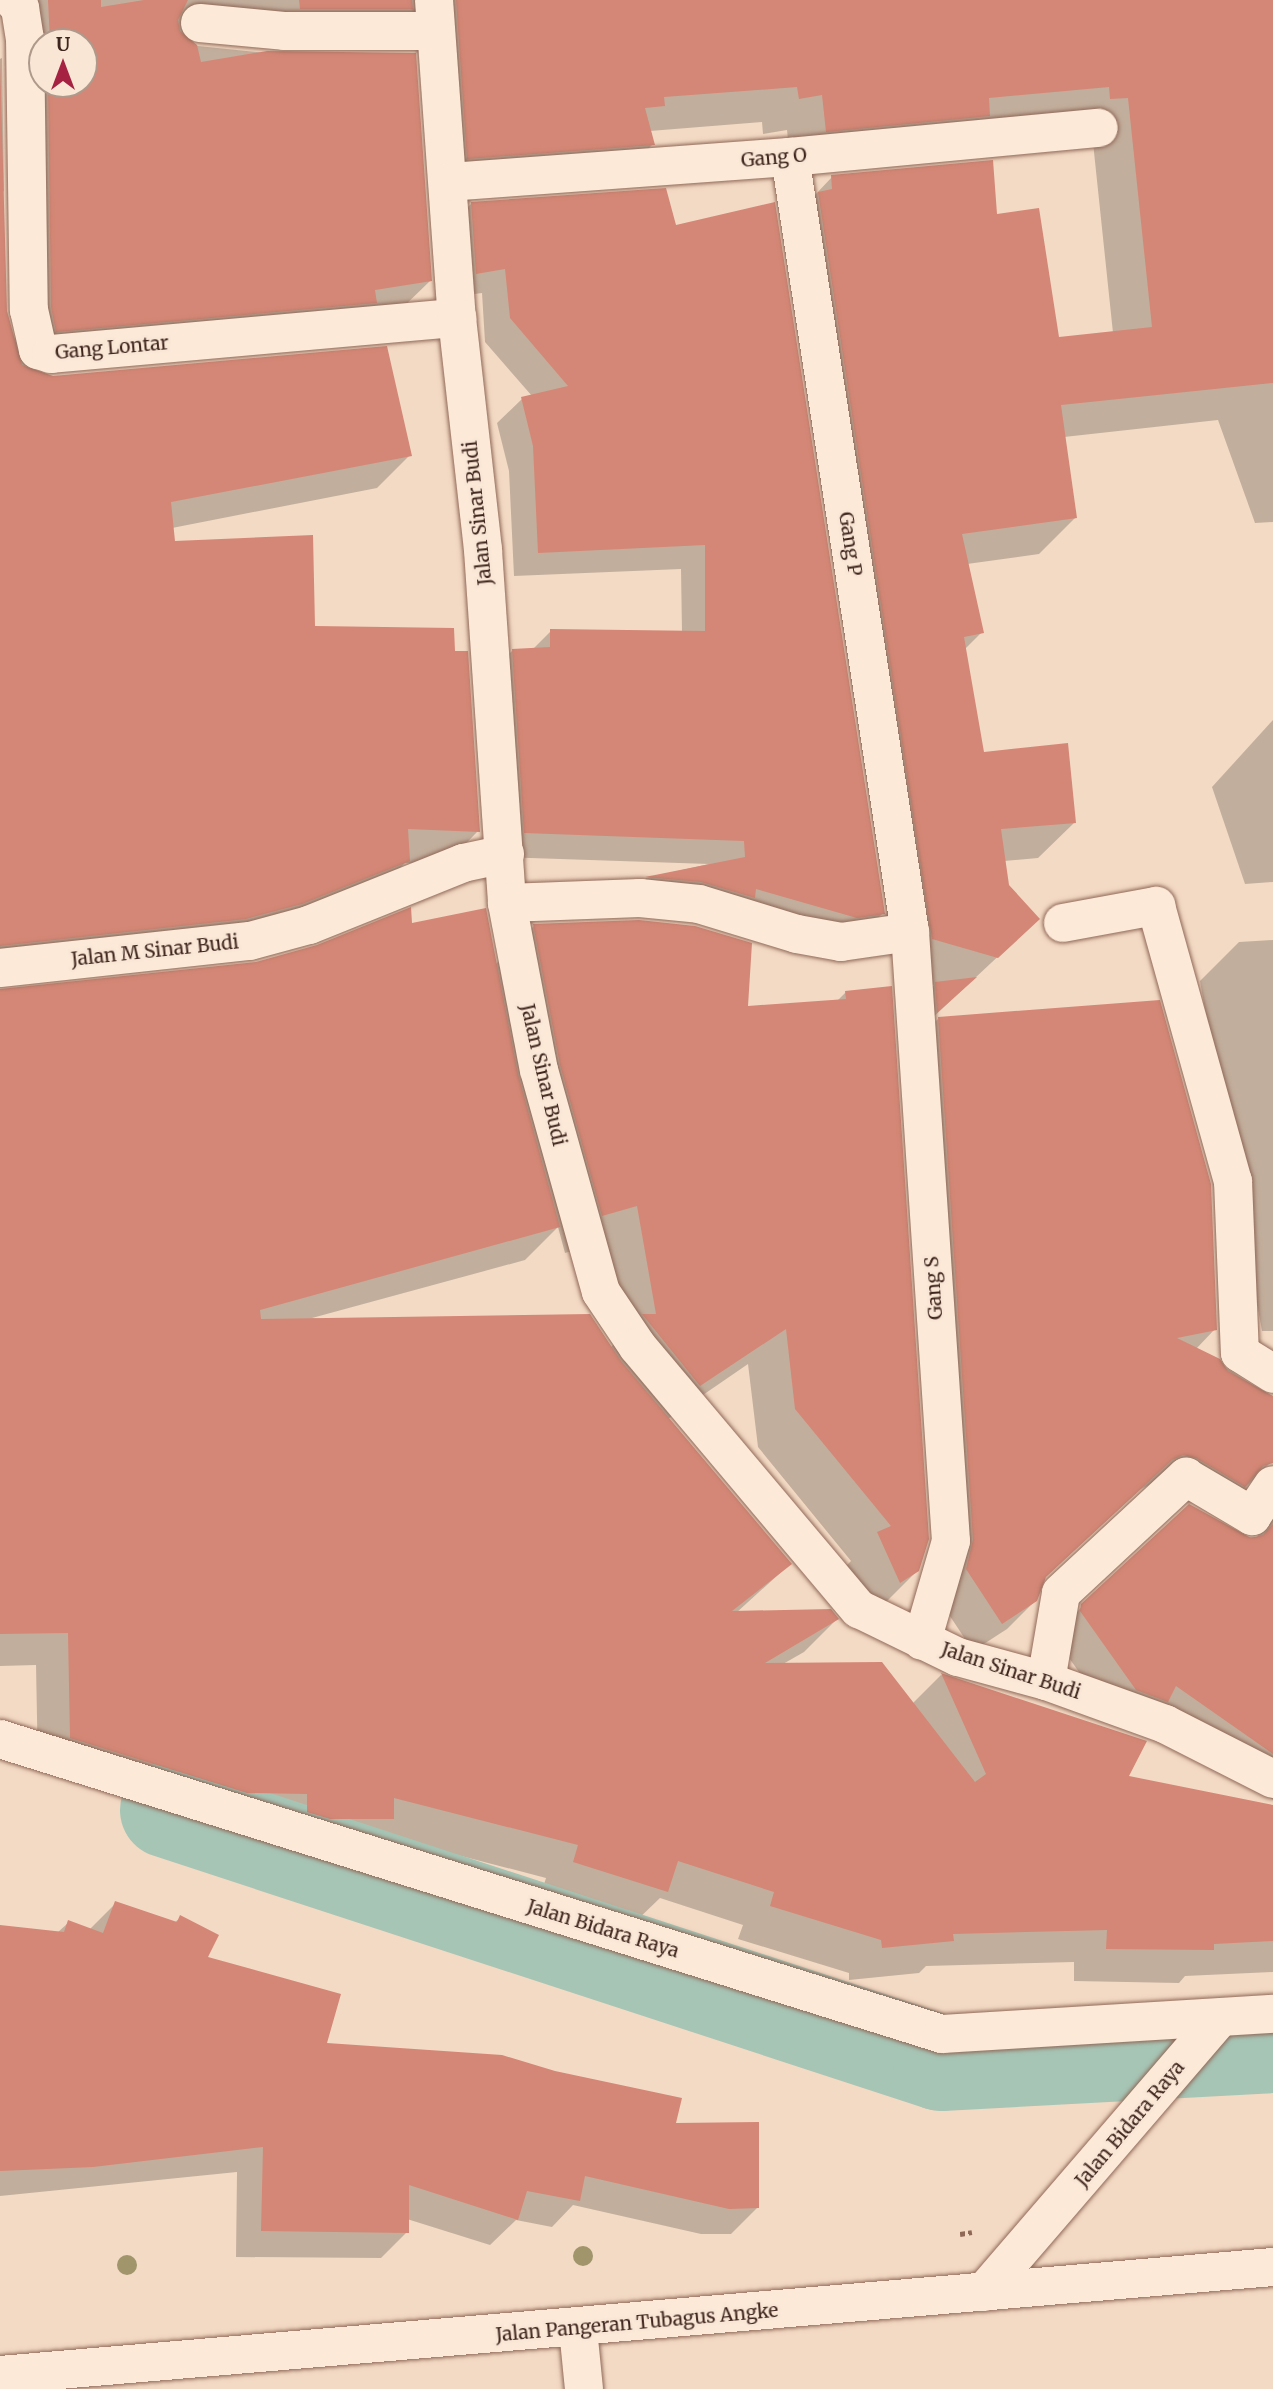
<!DOCTYPE html>
<style>
body{margin:0}
#map{position:relative;width:1273px;height:2389px;overflow:hidden;background:#f3dac4;font-family:Merriweather,serif}
div>[style]{position:absolute}
.shadow>*{inset:0;background:#0003}
.river>*{height:96px;margin:-48px;padding:0 48px;transform-origin:48px;border-radius:48px;background:#a6c5b5}
.building>*{inset:0;background:#d48776}
.path>*{height:4.5px;margin-top:-2.25px;transform-origin:0;background:repeating-linear-gradient(90deg,#906858 0 5px,transparent 0 8.5px)}
.roads{filter:drop-shadow(0 0 2px #906858) drop-shadow(0 0 2px #906858)}
.minor>*{height:38px;margin:-19px;padding:0 19px;transform-origin:19px;border-radius:19px;background:#fce9d8}
.tertiary>*{height:38px;margin:-19px;padding:0 19px;transform-origin:19px;border-radius:19px;background:#fce9d8}
.secondary>*{height:38px;margin:-19px;padding:0 19px;transform-origin:19px;border-radius:19px;background:#fce9d8}
.trees>*{width:20px;height:20px;margin:-10px;border-radius:50%;background:#a0956b}
span{translate:-50% -50%;white-space:nowrap;text-align:center;line-height:1.15;-webkit-text-stroke:5px #f9e6d5;paint-order:stroke}
.street-label{font-size:19px;color:#3e251d}
.north{position:absolute;left:28px;top:28px;width:70px;height:70px;box-sizing:border-box;background:#f9e6d5;border:2px solid #ae998b;border-radius:50%;rotate:0deg;font-size:19px;font-weight:700;line-height:28px;text-align:center;color:#3e251d}
.north::after{content:'';display:block;margin:auto;width:24px;height:32px;background:#a52242;clip-path:polygon(50% 0,100% 100%,50% 72%,0 100%)}
</style>
<div id="map">
<div class="shadow">
<div style="clip-path:polygon(evenodd,11px 0,1273px 0,1273px 522px,1255px 523px,1218px 420px,1064px 437px,1075px 518px,1039px 554px,967px 564px,982px 632px,964px 650px,983px 754px,1075px 822px,1038px 858px,1004px 861px,1008px 886px,1038px 919px,912px 1037px,910px 1009px,934px 985px,897px 975px,782px 230px,832px 177px,996px 216px,1057px 339px,1113px 333px,1092px 133px,791px 167px,787px 130px,763px 134px,762px 122px,650px 131px,653px 144px,617px 180px,432px 194px,420px 35px,248px 45px,184px 40px,198px 46px,284px 55px,431px 280px,394px 316px,340px 339px,21px 367px,45px 377px,410px 455px,377px 488px,172px 528px,174px 543px,313px 628px,454px 653px,478px 831px,446px 864px,405px 863px,375px 893px,267px 937px,0 975px,0 217px,5px 311px,15px 349px,11px 0,42px 42px,84px 42px,84px 84px,42px 84px,42px 42px)"></div>
<div style="clip-path:polygon(2px 58px,4px 191px,0 194px,0 59px)"></div>
<div style="clip-path:polygon(665px 190px,883px 913px,859px 937px,623px 901px,646px 878px,709px 864px,500px 857px,488px 675px,512px 651px,532px 650px,551px 631px,682px 633px,681px 569px,514px 576px,509px 471px,497px 423px,522px 399px,532px 396px,485px 342px,482px 293px,452px 297px,447px 228px,471px 204px)"></div>
<div style="clip-path:polygon(1273px 720px,1273px 882px,1245px 884px,1212px 787px)"></div>
<div style="clip-path:polygon(evenodd,410px 925px,495px 965px,534px 926px,746px 1008px,836px 1002px,846px 992px,918px 1570px,879px 1609px,841px 1571px,851px 1561px,758px 1447px,748px 1364px,668px 1419px,790px 1564px,736px 1613px,837px 1619px,804px 1652px,783px 1664px,912px 1704px,941px 1675px,1145px 1742px,1126px 1778px,1273px 1807px,1273px 1972px,1185px 1976px,1179px 1983px,1074px 1981px,1074px 1962px,926px 1966px,919px 1973px,849px 1980px,849px 1973px,738px 1939px,743px 1925px,660px 1898px,633px 1924px,541px 1894px,546px 1878px,377px 1834px,359px 1852px,38px 1771px,36px 1665px,0 1666px,0 991px,253px 964px,410px 925px,558px 1227px,565px 1253px,599px 1243px,617px 1341px,610px 1348px,312px 1318px,525px 1260px,558px 1227px)"></div>
<div style="clip-path:polygon(1273px 940px,1273px 1331px,1262px 1331px,1200px 981px,1239px 942px)"></div>
<div style="clip-path:polygon(938px 1019px,1215px 1329px,1196px 1349px,1273px 1398px,1269px 1464px,1242px 1491px,1153px 1483px,1141px 1489px,1043px 1579px,1036px 1600px,1007px 1629px,973px 1651px,938px 1598px,910px 1047px)"></div>
<div style="clip-path:polygon(1273px 1496px,1273px 1800px,1153px 1714px,1110px 1716px,1055px 1638px,1083px 1605px,1241px 1537px,1257px 1537px,1266px 1524px)"></div>
<div style="clip-path:polygon(116px 1903px,174px 1923px,181px 1917px,205px 1958px,325px 2044px,674px 2125px,758px 2207px,731px 2234px,701px 2234px,573px 2205px,552px 2227px,516px 2220px,490px 2245px,407px 2219px,407px 2232px,381px 2258px,236px 2257px,237px 2172px,0 2196px,0 1927px,57px 1933px,68px 1923px,89px 1930px)"></div>
</div>
<div class="river">
<div style="left:168px;top:1810px;width:813px;rotate:18.12deg"></div>
<div style="left:941px;top:2063px;width:332px;rotate:-3.1deg"></div>
</div>
<div class="building">
<div style="clip-path:polygon(48px 0,101px 0,101px 7px,144px 0,188px 0,178px 20px,180px 31px,197px 45px,201px 62px,267px 51px,416px 53px,432px 281px,375px 290px,377px 303px,56px 332px,51px 307px,48px 84px,84px 84px,84px 42px,50px 42px)"></div>
<div style="clip-path:polygon(299px 0,412px 0,413px 9px,300px 9px)"></div>
<div style="clip-path:polygon(456px 0,1273px 0,1273px 383px,1061px 405px,1077px 518px,962px 534px,984px 633px,964px 637px,984px 752px,1068px 743px,1076px 823px,1001px 829px,1009px 885px,1040px 919px,998px 958px,932px 939px,818px 192px,832px 189px,831px 175px,993px 160px,997px 214px,1039px 208px,1059px 337px,1152px 327px,1128px 98px,1110px 99px,1109px 87px,989px 98px,990px 116px,826px 132px,822px 95px,799px 99px,797px 87px,664px 97px,665px 106px,645px 108px,655px 145px,467px 159px)"></div>
<div style="clip-path:polygon(0 57px,7px 311px,22px 365px,53px 376px,387px 346px,412px 456px,171px 502px,175px 541px,313px 535px,315px 626px,454px 628px,455px 651px,468px 651px,480px 832px,408px 829px,410px 861px,302px 904px,246px 919px,0 946px)"></div>
<div style="clip-path:polygon(666px 188px,676px 225px,775px 202px,885px 914px,857px 918px,756px 889px,755px 898px,701px 882px,645px 877px,745px 857px,744px 841px,524px 833px,512px 649px,550px 647px,550px 629px,705px 631px,705px 545px,538px 553px,533px 446px,521px 397px,568px 386px,510px 318px,505px 269px,476px 274px,471px 202px)"></div>
<div style="clip-path:polygon(411px 907px,412px 923px,486px 908px,518px 1074px,560px 1227px,260px 1310px,261px 1319px,590px 1314px,621px 1361px,792px 1564px,732px 1611px,831px 1609px,839px 1619px,765px 1663px,882px 1662px,975px 1782px,986px 1774px,941px 1673px,1147px 1741px,1129px 1776px,1273px 1805px,1273px 1941px,1214px 1944px,1214px 1950px,1106px 1949px,1107px 1930px,953px 1934px,954px 1941px,882px 1948px,881px 1940px,770px 1906px,774px 1892px,678px 1861px,668px 1892px,573px 1862px,578px 1845px,394px 1798px,394px 1819px,330px 1819px,307px 1812px,307px 1794px,247px 1793px,70px 1738px,68px 1633px,0 1634px,0 989px,256px 962px,317px 945px)"></div>
<div style="clip-path:polygon(639px 920px,695px 926px,752px 943px,748px 1006px,846px 999px,845px 991px,892px 986px,929px 1539px,919px 1571px,900px 1583px,877px 1532px,891px 1526px,795px 1409px,786px 1329px,700px 1386px,642px 1314px,656px 1314px,637px 1206px,602px 1216px,560px 1065px,533px 924px)"></div>
<div style="clip-path:polygon(977px 977px,937px 1013px,935px 982px)"></div>
<div style="clip-path:polygon(1160px 1000px,1211px 1184px,1217px 1330px,1177px 1338px,1220px 1359px,1228px 1371px,1273px 1396px,1273px 1463px,1263px 1466px,1245px 1487px,1196px 1458px,1183px 1455px,1172px 1460px,1046px 1577px,1037px 1601px,1002px 1624px,966px 1569px,973px 1540px,938px 1017px)"></div>
<div style="clip-path:polygon(1189px 1504px,1251px 1538px,1263px 1535px,1273px 1524px,1273px 1754px,1176px 1686px,1168px 1702px,1136px 1690px,1080px 1611px,1081px 1604px)"></div>
<div style="clip-path:polygon(115px 1901px,177px 1922px,180px 1915px,219px 1935px,208px 1957px,341px 1994px,327px 2043px,502px 2055px,555px 2071px,682px 2098px,676px 2123px,759px 2122px,759px 2208px,729px 2209px,585px 2176px,580px 2201px,527px 2191px,518px 2220px,409px 2185px,409px 2233px,261px 2231px,263px 2147px,93px 2167px,0 2171px,0 1925px,64px 1932px,68px 1920px,103px 1933px)"></div>
</div>
<div class="path">
<div style="left:960px;top:2234px;width:12px;rotate:-9deg"></div>
</div>
<div class="roads">
<div class="minor">
<div style="left:13px;top:0;width:11px;rotate:49deg"></div>
<div style="left:20px;top:8px;width:30px;rotate:81deg"></div>
<div style="left:25px;top:38px;width:272px;rotate:89.2deg"></div>
<div style="left:29px;top:310px;width:41px;rotate:77.3deg"></div>
<div style="left:38px;top:350px;width:14px;rotate:17deg"></div>
<div style="left:51px;top:354px;width:408px;rotate:-5.1deg"></div>
<div style="left:434px;top:0;width:319px;rotate:85.9deg"></div>
<div style="left:457px;top:318px;width:233px;rotate:83.6deg"></div>
<div style="left:483px;top:550px;width:354px;rotate:86.1deg"></div>
<div style="left:507px;top:903px;width:170px;rotate:79.2deg"></div>
<div style="left:539px;top:1070px;width:230px;rotate:74.4deg"></div>
<div style="left:601px;top:1292px;width:66px;rotate:56.1deg"></div>
<div style="left:638px;top:1347px;width:343px;rotate:49.9deg"></div>
<div style="left:859px;top:1609px;width:110px;rotate:25.9deg"></div>
<div style="left:958px;top:1657px;width:91px;rotate:15.3deg"></div>
<div style="left:1046px;top:1681px;width:127px;rotate:19.9deg"></div>
<div style="left:1165px;top:1724px;width:121px;rotate:27deg"></div>
<div style="left:200px;top:23px;width:84px;rotate:5.4deg"></div>
<div style="left:284px;top:31px;width:152px"></div>
<div style="left:790px;top:157px;width:784px;rotate:81.2deg"></div>
<div style="left:910px;top:932px;width:610px;rotate:86.15deg"></div>
<div style="left:951px;top:1541px;width:104px;rotate:106.2deg"></div>
<div style="left:449px;top:182px;width:342px;rotate:-4.2deg"></div>
<div style="left:790px;top:157px;width:310px;rotate:-5.4deg"></div>
<div style="left:507px;top:903px;width:133px;rotate:-2.2deg"></div>
<div style="left:640px;top:898px;width:59px;rotate:5.8deg"></div>
<div style="left:699px;top:904px;width:102px;rotate:17deg"></div>
<div style="left:797px;top:934px;width:45px;rotate:10.3deg"></div>
<div style="left:841px;top:942px;width:70px;rotate:-8.2deg"></div>
<div style="left:1063px;top:923px;width:95px;rotate:-10.4deg"></div>
<div style="left:1156px;top:906px;width:286px;rotate:74.4deg"></div>
<div style="left:1233px;top:1181px;width:172px;rotate:87.7deg"></div>
<div style="left:1240px;top:1353px;width:39px;rotate:32deg"></div>
<div style="left:0;top:968px;width:251px;rotate:-6.2deg"></div>
<div style="left:250px;top:941px;width:61px;rotate:-15.2deg"></div>
<div style="left:309px;top:925px;width:166px;rotate:-21.9deg"></div>
<div style="left:463px;top:863px;width:43px;rotate:-12.1deg"></div>
<div style="left:1046px;top:1681px;width:89px;rotate:-80.3deg"></div>
<div style="left:1061px;top:1593px;width:171px;rotate:-42.9deg"></div>
<div style="left:1186px;top:1477px;width:77px;rotate:30.6deg"></div>
<div style="left:1252px;top:1516px;width:37px;rotate:-56deg"></div>
</div>
<div class="tertiary">
<div style="left:0;top:1739px;width:987px;rotate:17.39deg"></div>
<div style="left:942px;top:2034px;width:332px;rotate:-3.5deg"></div>
<div style="left:984px;top:2292px;width:362px;rotate:-49.3deg"></div>
</div>
<div class="secondary">
<div style="left:578px;top:2329px;width:60px;rotate:84.3deg"></div>
<div style="left:0;top:2375px;width:1278px;rotate:-4.85deg"></div>
</div>
</div>
<div class="trees">
<div style="left:583px;top:2256px"></div>
<div style="left:127px;top:2265px"></div>
</div>
<div class="street-label">
<span style="left:774px;top:158px;rotate:-5deg">Gang O</span>
<span style="left:112px;top:348px;rotate:-5deg">Gang Lontar</span>
<span style="left:478px;top:513px;rotate:-96deg">Jalan Sinar Budi</span>
<span style="left:850px;top:544px;rotate:81deg">Gang P</span>
<span style="left:155px;top:951px;rotate:-6deg">Jalan M Sinar Budi</span>
<span style="left:543px;top:1075px;rotate:77deg">Jalan Sinar Budi</span>
<span style="left:934px;top:1288px;rotate:-94deg">Gang S</span>
<span style="left:1011px;top:1671px;rotate:18deg">Jalan Sinar Budi</span>
<span style="left:603px;top:1929px;rotate:17deg">Jalan Bidara Raya</span>
<span style="left:1130px;top:2124px;rotate:-50deg">Jalan Bidara Raya</span>
<span style="left:637px;top:2323px;rotate:-5deg">Jalan Pangeran Tubagus Angke</span>
</div>
<div class="north">U</div>
</div>
